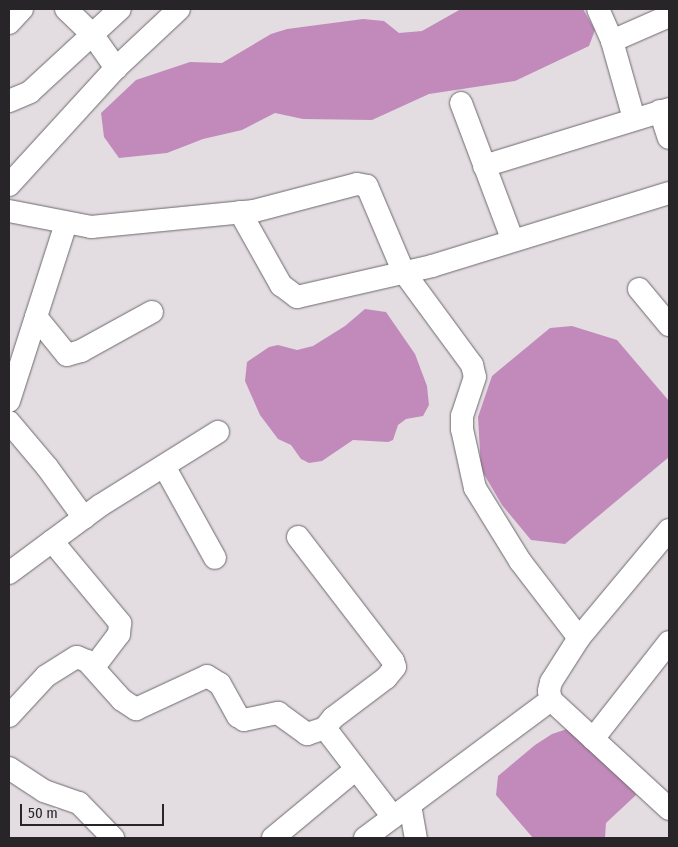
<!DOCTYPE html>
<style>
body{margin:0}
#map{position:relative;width:678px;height:847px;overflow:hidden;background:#e3dde2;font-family:"Fira Sans Condensed",sans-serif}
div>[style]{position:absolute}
.water>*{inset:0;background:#c18abb}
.roads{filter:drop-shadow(0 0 1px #6d686c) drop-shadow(0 0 1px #6d686c)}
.minor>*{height:22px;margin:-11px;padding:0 11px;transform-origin:11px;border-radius:11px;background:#fff}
span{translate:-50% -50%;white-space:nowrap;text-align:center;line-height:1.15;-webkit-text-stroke:5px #e3dde2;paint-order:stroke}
.frame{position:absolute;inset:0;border:10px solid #272527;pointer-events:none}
.scale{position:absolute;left:20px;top:804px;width:144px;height:22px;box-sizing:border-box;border:2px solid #272527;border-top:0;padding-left:6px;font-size:15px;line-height:18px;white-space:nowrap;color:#272527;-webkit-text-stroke:4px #e3dde2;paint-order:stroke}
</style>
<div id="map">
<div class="water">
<div style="clip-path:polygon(461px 9px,583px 9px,595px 30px,589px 46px,515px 81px,429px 94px,372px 120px,303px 119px,275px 113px,242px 130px,203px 139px,167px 153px,119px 158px,104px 137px,101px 113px,136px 80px,190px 62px,222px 63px,271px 34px,287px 29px,363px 19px,384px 21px,399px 33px,422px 31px)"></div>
<div style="clip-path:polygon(365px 309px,386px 312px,415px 354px,427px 386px,429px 405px,423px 416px,406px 419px,398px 425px,393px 440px,388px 442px,353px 440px,322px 461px,309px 463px,301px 459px,291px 445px,278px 439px,260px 415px,245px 381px,247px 362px,269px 347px,278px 345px,297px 350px,313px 346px,345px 326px)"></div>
<div style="clip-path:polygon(572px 326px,617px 340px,669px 401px,669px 457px,565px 544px,531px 540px,502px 505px,481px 469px,478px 417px,492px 376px,550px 328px)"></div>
<div style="clip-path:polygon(570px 728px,630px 785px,636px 795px,606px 823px,605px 838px,533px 838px,496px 795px,498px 776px,535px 745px,552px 734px)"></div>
</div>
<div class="roads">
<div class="minor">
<div style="left:66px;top:9px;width:36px;rotate:44deg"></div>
<div style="left:92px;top:34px;width:42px;rotate:54.8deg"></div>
<div style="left:598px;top:9px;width:35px;rotate:66deg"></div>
<div style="left:612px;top:41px;width:81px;rotate:74.2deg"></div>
<div style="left:9px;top:23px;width:19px;rotate:-47deg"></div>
<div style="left:612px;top:41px;width:62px;rotate:-23.7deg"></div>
<div style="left:9px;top:101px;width:23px;rotate:-23deg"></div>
<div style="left:30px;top:92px;width:122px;rotate:-42.7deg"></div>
<div style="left:461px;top:103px;width:145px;rotate:69.4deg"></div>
<div style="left:660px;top:111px;width:28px;rotate:72deg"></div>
<div style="left:484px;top:166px;width:194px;rotate:-17.1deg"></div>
<div style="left:9px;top:185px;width:159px;rotate:-47.6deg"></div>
<div style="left:116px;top:68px;width:86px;rotate:-43.1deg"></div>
<div style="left:9px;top:211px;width:84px;rotate:11deg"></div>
<div style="left:91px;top:227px;width:164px;rotate:-5.6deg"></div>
<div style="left:254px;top:211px;width:106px;rotate:-14.7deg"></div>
<div style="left:357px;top:184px;width:10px;rotate:11deg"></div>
<div style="left:367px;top:186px;width:92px;rotate:67deg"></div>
<div style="left:403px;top:271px;width:117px;rotate:53.7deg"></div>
<div style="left:472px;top:365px;width:12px;rotate:76deg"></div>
<div style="left:475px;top:377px;width:41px;rotate:108.4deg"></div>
<div style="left:462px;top:416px;width:13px;rotate:90deg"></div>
<div style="left:462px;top:429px;width:60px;rotate:77.6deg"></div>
<div style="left:475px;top:488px;width:86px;rotate:58.3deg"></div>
<div style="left:520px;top:561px;width:97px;rotate:52.5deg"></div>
<div style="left:240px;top:212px;width:84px;rotate:60.7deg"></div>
<div style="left:281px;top:285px;width:20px;rotate:37deg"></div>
<div style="left:297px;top:297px;width:139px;rotate:-12.9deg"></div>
<div style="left:432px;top:266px;width:248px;rotate:-17.1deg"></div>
<div style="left:639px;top:289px;width:47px;rotate:50.2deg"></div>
<div style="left:36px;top:317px;width:49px;rotate:50.8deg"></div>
<div style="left:67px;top:355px;width:15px;rotate:-16deg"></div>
<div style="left:81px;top:351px;width:81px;rotate:-28.8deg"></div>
<div style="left:9px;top:401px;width:187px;rotate:-72.2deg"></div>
<div style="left:9px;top:422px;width:59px;rotate:49.8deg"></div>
<div style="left:47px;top:467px;width:63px;rotate:54deg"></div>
<div style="left:164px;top:466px;width:105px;rotate:61deg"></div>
<div style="left:669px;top:530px;width:141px;rotate:129.8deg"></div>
<div style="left:579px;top:638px;width:52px;rotate:122.5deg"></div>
<div style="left:551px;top:682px;width:9px;rotate:103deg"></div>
<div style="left:549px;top:691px;width:9px;rotate:77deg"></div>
<div style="left:551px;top:700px;width:161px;rotate:42.7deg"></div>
<div style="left:298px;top:537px;width:156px;rotate:52.5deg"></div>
<div style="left:393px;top:661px;width:6px;rotate:72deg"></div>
<div style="left:395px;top:667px;width:14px;rotate:129deg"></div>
<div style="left:386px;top:678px;width:66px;rotate:143deg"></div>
<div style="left:333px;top:718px;width:13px;rotate:129deg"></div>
<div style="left:325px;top:728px;width:112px;rotate:52.6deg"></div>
<div style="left:52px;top:541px;width:107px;rotate:50.3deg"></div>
<div style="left:120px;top:623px;width:11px;rotate:95deg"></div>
<div style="left:119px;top:634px;width:41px;rotate:127.1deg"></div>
<div style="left:9px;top:573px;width:114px;rotate:-36.5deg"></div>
<div style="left:101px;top:505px;width:138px;rotate:-32deg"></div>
<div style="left:9px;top:716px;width:54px;rotate:-47.2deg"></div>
<div style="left:46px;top:676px;width:36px;rotate:-32deg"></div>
<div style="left:77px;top:657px;width:11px;rotate:22deg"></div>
<div style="left:87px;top:661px;width:52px;rotate:48.1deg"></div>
<div style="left:122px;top:700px;width:17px;rotate:33deg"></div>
<div style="left:136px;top:709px;width:78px;rotate:-24.9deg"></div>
<div style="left:207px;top:676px;width:15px;rotate:32deg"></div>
<div style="left:220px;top:684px;width:37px;rotate:61deg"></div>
<div style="left:238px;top:716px;width:7px;rotate:34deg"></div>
<div style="left:244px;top:720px;width:35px;rotate:-12deg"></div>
<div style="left:278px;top:713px;width:36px;rotate:36deg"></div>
<div style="left:307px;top:734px;width:19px;rotate:-18deg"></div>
<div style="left:593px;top:739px;width:123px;rotate:-51.9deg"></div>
<div style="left:9px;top:768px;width:42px;rotate:33.3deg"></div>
<div style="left:44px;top:791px;width:37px;rotate:19deg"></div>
<div style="left:79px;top:803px;width:49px;rotate:45.8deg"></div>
<div style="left:410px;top:805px;width:34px;rotate:80deg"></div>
<div style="left:273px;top:838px;width:107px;rotate:-39.7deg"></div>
<div style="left:365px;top:838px;width:232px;rotate:-36.6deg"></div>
</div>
</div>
<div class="frame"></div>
<div class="scale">50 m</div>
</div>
